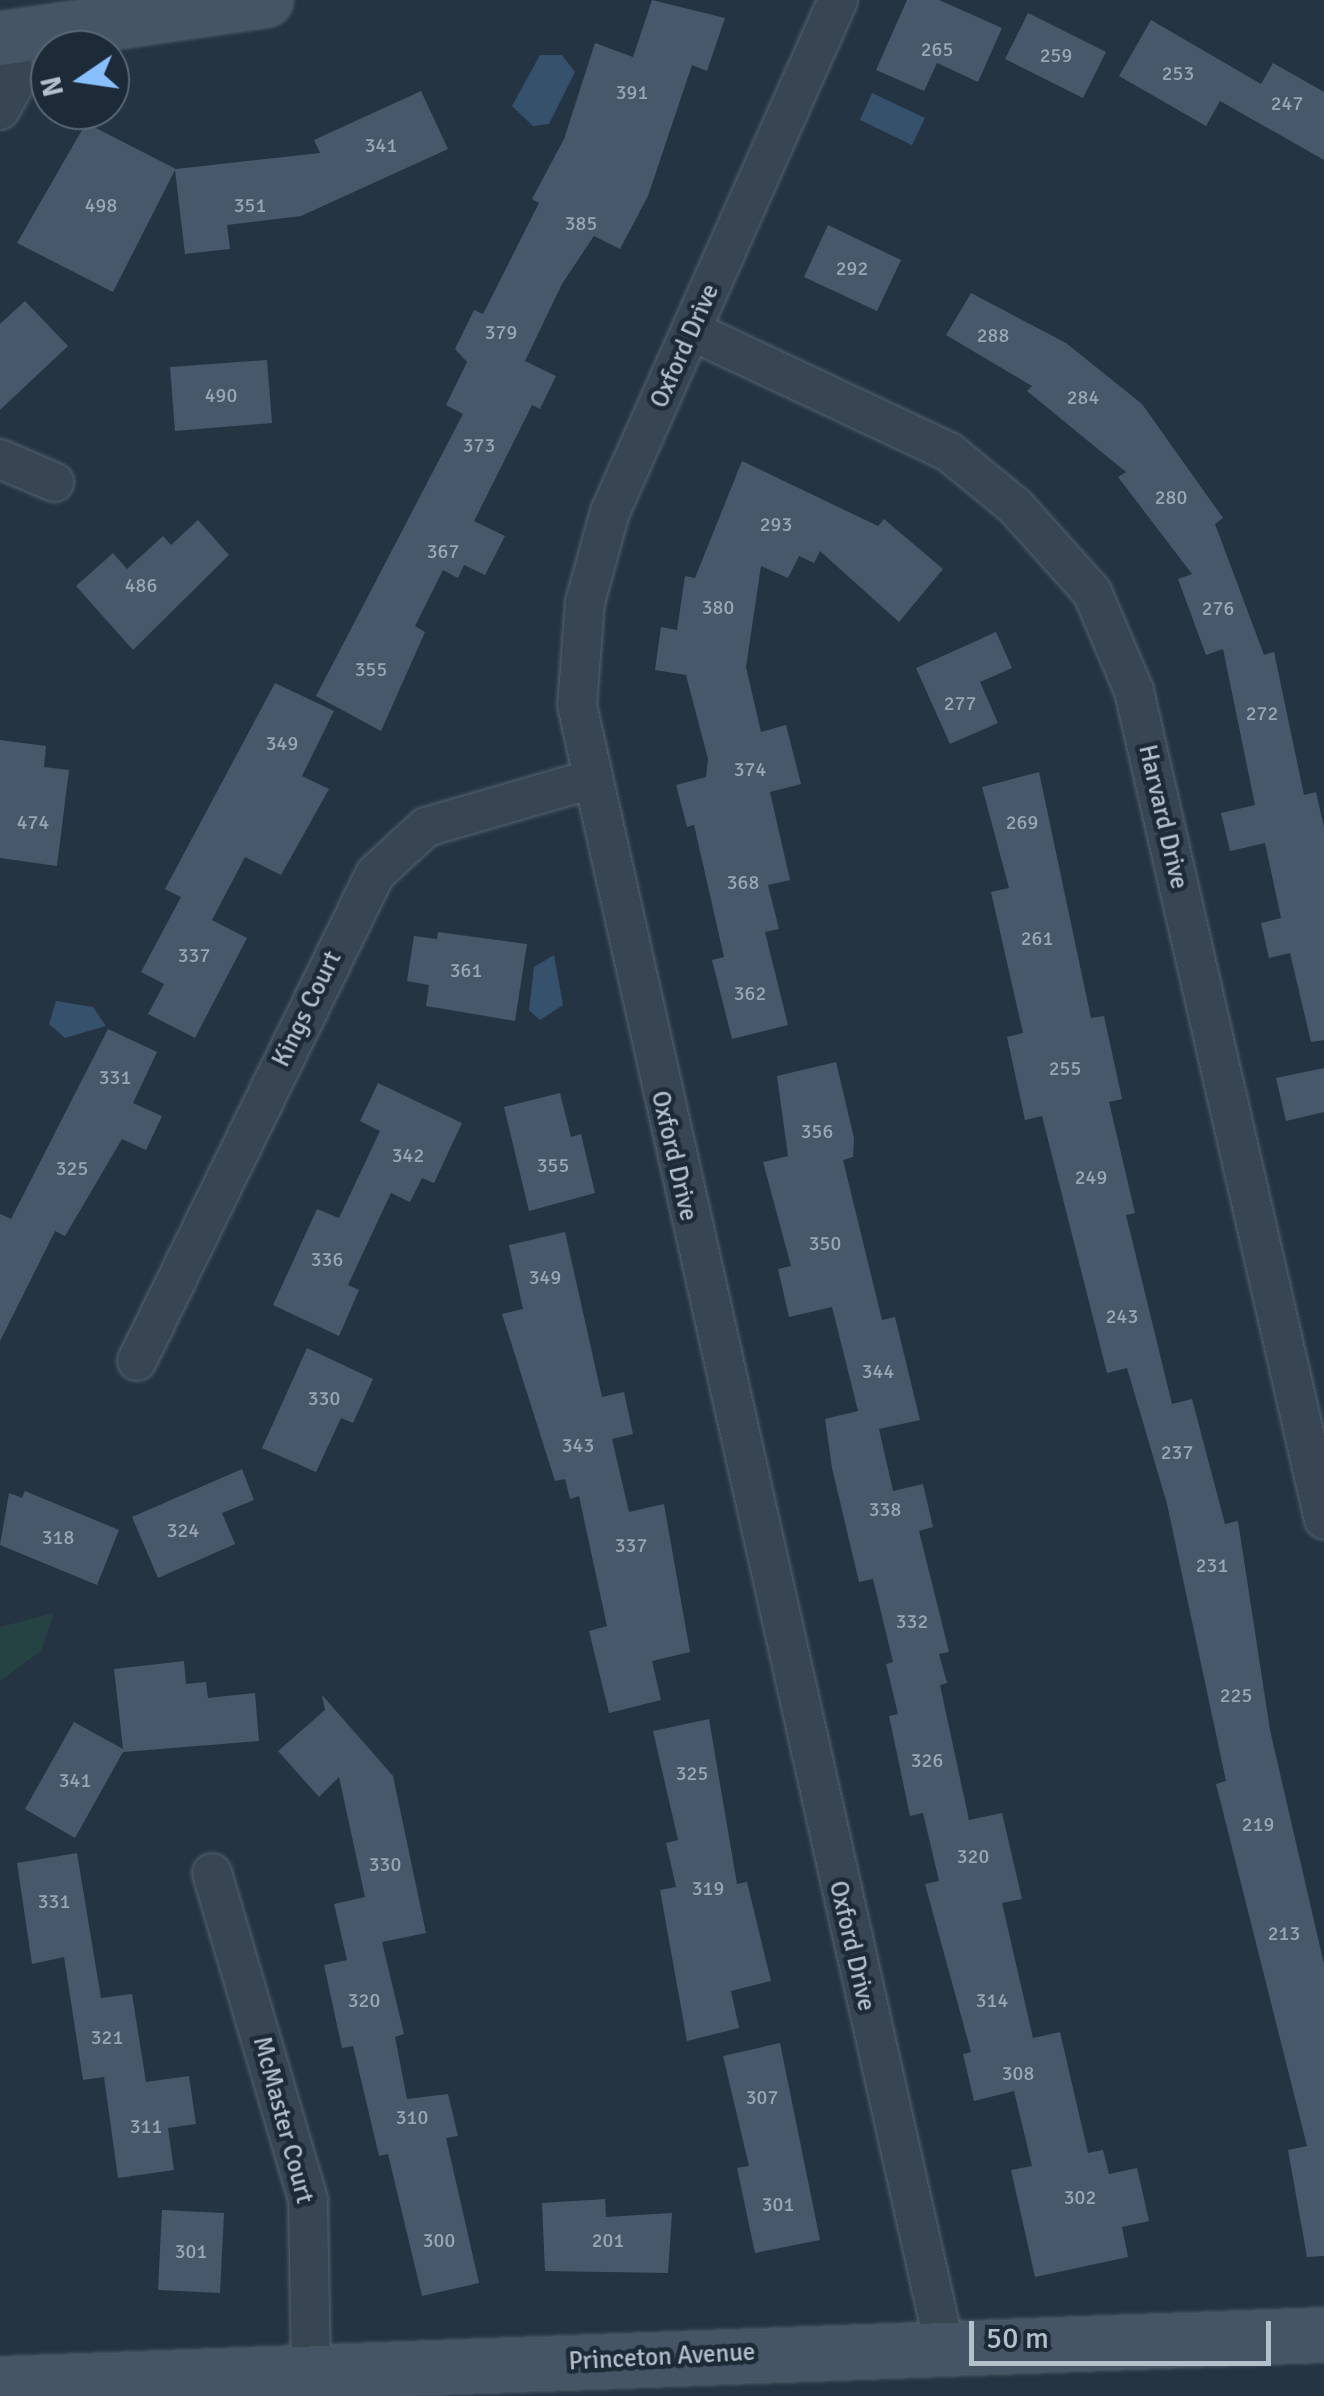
<!DOCTYPE html>
<style>
body{margin:0}
#map{position:relative;width:1324px;height:2396px;overflow:hidden;background:#243443;font-family:Signika,sans-serif}
div>[style]{position:absolute}
.green>*{inset:0;background:#264344}
.water>*{inset:0;background:#36516c}
.building>*{inset:0;background:#47586a}
.roads{filter:drop-shadow(0 0 2px #566370) drop-shadow(0 0 2px #566370)}
.street>*{height:38px;margin:-19px;padding:0 19px;transform-origin:19px;border-radius:19px;background:#384553}
.secondary>*{height:52px;margin:-26px;padding:0 26px;transform-origin:26px;border-radius:26px;background:#465566}
span{translate:-50% -50%;white-space:nowrap;text-align:center;line-height:1.15;-webkit-text-stroke:9px #1d2a38;paint-order:stroke}
.number-label{font-size:20px;color:#9aa6b4}
.number-label span{-webkit-text-stroke-width:0}
.street-label{font-size:25px;color:#b5c0cd}
.north{position:absolute;left:30px;top:30px;width:100px;height:100px;box-sizing:border-box;background:#1d2a38;border:2px solid #5a6674;border-radius:50%;rotate:257deg;font-size:28px;font-weight:700;line-height:40px;text-align:center;color:#b5c0cd}
.north::after{content:'';display:block;margin:auto;width:35px;height:45px;background:#88c0ff;clip-path:polygon(50% 0,100% 100%,50% 72%,0 100%)}
.scale{position:absolute;left:969px;top:2321px;width:302px;height:45px;box-sizing:border-box;border:5px solid #b5c0cd;border-top:0;padding-left:12px;font-size:30px;line-height:35px;white-space:nowrap;color:#b5c0cd;-webkit-text-stroke:8px #1d2a38;paint-order:stroke}
</style>
<div id="map">
<div class="green">
<div style="clip-path:polygon(54px 1613px,41px 1651px,0 1681px,0 1627px)"></div>
</div>
<div class="water">
<div style="clip-path:polygon(540px 55px,562px 55px,575px 72px,549px 124px,533px 126px,512px 106px)"></div>
<div style="clip-path:polygon(872px 93px,925px 118px,912px 145px,860px 120px)"></div>
<div style="clip-path:polygon(554px 955px,563px 1005px,540px 1020px,529px 1010px,534px 967px)"></div>
<div style="clip-path:polygon(56px 1001px,93px 1007px,106px 1026px,65px 1038px,49px 1024px)"></div>
</div>
<div class="building">
<div style="clip-path:polygon(652px 0,725px 18px,707px 71px,692px 65px,648px 196px,620px 249px,594px 236px,562px 284px,525px 361px,556px 376px,540px 409px,532px 405px,474px 521px,505px 536px,485px 575px,464px 565px,458px 578px,443px 570px,415px 626px,425px 632px,381px 731px,316px 696px,463px 414px,446px 405px,467px 362px,455px 349px,474px 310px,483px 314px,539px 203px,532px 199px,564px 139px,595px 43px,633px 57px)"></div>
<div style="clip-path:polygon(907px 0,939px 0,1002px 28px,978px 82px,937px 63px,924px 91px,876px 70px)"></div>
<div style="clip-path:polygon(1028px 13px,1106px 52px,1083px 98px,1005px 59px)"></div>
<div style="clip-path:polygon(1151px 20px,1261px 84px,1273px 63px,1324px 92px,1324px 160px,1220px 101px,1206px 126px,1119px 76px)"></div>
<div style="clip-path:polygon(421px 91px,448px 149px,301px 216px,227px 225px,230px 249px,185px 254px,175px 170px,113px 292px,17px 243px,86px 123px,176px 169px,320px 153px,314px 140px)"></div>
<div style="clip-path:polygon(828px 225px,901px 260px,877px 311px,804px 277px)"></div>
<div style="clip-path:polygon(971px 293px,1066px 343px,1142px 404px,1223px 518px,1215px 524px,1264px 655px,1274px 652px,1304px 795px,1316px 792px,1324px 827px,1324px 1040px,1311px 1042px,1290px 953px,1269px 958px,1261px 923px,1281px 918px,1265px 843px,1230px 851px,1221px 813px,1255px 805px,1223px 649px,1206px 655px,1178px 579px,1192px 574px,1118px 477px,1126px 472px,1027px 391px,1032px 386px,946px 335px)"></div>
<div style="clip-path:polygon(25px 301px,68px 346px,0 410px,0 324px)"></div>
<div style="clip-path:polygon(267px 360px,272px 423px,175px 431px,170px 367px)"></div>
<div style="clip-path:polygon(742px 461px,878px 526px,884px 519px,943px 569px,899px 622px,820px 551px,814px 563px,799px 556px,788px 578px,761px 566px,746px 667px,761px 732px,786px 725px,801px 784px,770px 792px,790px 880px,768px 885px,779px 929px,765px 932px,788px 1025px,732px 1039px,712px 960px,724px 957px,694px 825px,687px 827px,676px 785px,706px 777px,708px 759px,686px 675px,655px 670px,661px 627px,677px 630px,685px 576px,695px 578px)"></div>
<div style="clip-path:polygon(198px 520px,229px 555px,133px 650px,76px 586px,113px 553px,127px 569px,163px 536px,171px 545px)"></div>
<div style="clip-path:polygon(996px 632px,1012px 668px,980px 682px,998px 723px,950px 744px,916px 668px)"></div>
<div style="clip-path:polygon(275px 683px,334px 711px,302px 776px,329px 789px,281px 875px,245px 857px,212px 920px,247px 938px,195px 1038px,148px 1014px,164px 984px,141px 972px,181px 897px,165px 889px)"></div>
<div style="clip-path:polygon(0 740px,46px 746px,44px 767px,69px 770px,57px 866px,0 858px)"></div>
<div style="clip-path:polygon(1039px 772px,1091px 1018px,1104px 1016px,1122px 1099px,1109px 1102px,1135px 1213px,1126px 1215px,1172px 1404px,1192px 1399px,1225px 1524px,1238px 1521px,1270px 1730px,1324px 1964px,1324px 2256px,1307px 2257px,1288px 2150px,1307px 2146px,1216px 1784px,1226px 1781px,1167px 1504px,1127px 1368px,1107px 1373px,1042px 1116px,1025px 1120px,1007px 1037px,1023px 1033px,991px 892px,1009px 888px,982px 787px)"></div>
<div style="clip-path:polygon(438px 932px,527px 944px,515px 1021px,426px 1006px,429px 985px,407px 981px,414px 936px,437px 939px)"></div>
<div style="clip-path:polygon(108px 1029px,157px 1052px,133px 1103px,162px 1116px,146px 1150px,122px 1139px,65px 1236px,55px 1231px,0 1341px,0 1214px,11px 1219px)"></div>
<div style="clip-path:polygon(836px 1062px,854px 1138px,853px 1157px,843px 1160px,882px 1320px,895px 1317px,920px 1420px,879px 1429px,893px 1491px,923px 1484px,933px 1527px,919px 1531px,949px 1652px,939px 1654px,947px 1683px,940px 1685px,969px 1820px,1002px 1813px,1022px 1899px,1002px 1903px,1033px 2038px,1060px 2032px,1088px 2153px,1103px 2150px,1109px 2174px,1137px 2168px,1149px 2221px,1122px 2227px,1128px 2257px,1035px 2277px,1011px 2170px,1032px 2166px,1014px 2091px,974px 2101px,963px 2054px,971px 2052px,925px 1884px,939px 1881px,923px 1813px,910px 1816px,889px 1716px,898px 1714px,886px 1664px,893px 1662px,873px 1579px,859px 1582px,832px 1468px,825px 1419px,858px 1411px,832px 1307px,789px 1317px,778px 1269px,791px 1266px,763px 1162px,788px 1156px,777px 1076px)"></div>
<div style="clip-path:polygon(1324px 1068px,1324px 1112px,1286px 1121px,1276px 1078px)"></div>
<div style="clip-path:polygon(378px 1083px,462px 1123px,434px 1183px,422px 1178px,410px 1202px,391px 1193px,348px 1285px,359px 1290px,339px 1336px,273px 1305px,317px 1209px,339px 1218px,380px 1131px,360px 1121px)"></div>
<div style="clip-path:polygon(560px 1093px,571px 1137px,581px 1134px,595px 1193px,529px 1211px,504px 1107px)"></div>
<div style="clip-path:polygon(565px 1232px,602px 1397px,624px 1392px,633px 1434px,612px 1439px,629px 1512px,664px 1504px,690px 1652px,652px 1661px,661px 1700px,609px 1713px,589px 1631px,607px 1626px,579px 1496px,570px 1499px,565px 1479px,555px 1481px,502px 1314px,523px 1309px,509px 1245px)"></div>
<div style="clip-path:polygon(307px 1348px,373px 1379px,353px 1423px,341px 1418px,316px 1472px,262px 1448px)"></div>
<div style="clip-path:polygon(242px 1469px,254px 1500px,222px 1513px,235px 1544px,158px 1578px,132px 1517px)"></div>
<div style="clip-path:polygon(25px 1491px,119px 1530px,97px 1585px,0 1545px,9px 1493px,22px 1498px)"></div>
<div style="clip-path:polygon(184px 1661px,186px 1684px,206px 1682px,208px 1698px,255px 1693px,259px 1741px,123px 1752px,75px 1838px,25px 1809px,74px 1722px,123px 1749px,114px 1669px)"></div>
<div style="clip-path:polygon(322px 1695px,393px 1776px,426px 1933px,382px 1942px,404px 2034px,395px 2037px,407px 2099px,448px 2094px,458px 2136px,446px 2138px,479px 2283px,422px 2296px,388px 2154px,379px 2156px,353px 2046px,342px 2048px,324px 1965px,347px 1960px,334px 1904px,365px 1897px,339px 1777px,319px 1797px,278px 1751px,325px 1710px)"></div>
<div style="clip-path:polygon(709px 1719px,737px 1884px,747px 1882px,771px 1981px,731px 1991px,739px 2028px,687px 2041px,660px 1890px,676px 1887px,666px 1843px,678px 1840px,653px 1731px)"></div>
<div style="clip-path:polygon(77px 1853px,101px 1998px,132px 1994px,146px 2082px,189px 2076px,196px 2124px,168px 2128px,174px 2170px,118px 2178px,104px 2077px,83px 2080px,64px 1957px,32px 1964px,17px 1863px)"></div>
<div style="clip-path:polygon(780px 2043px,820px 2240px,755px 2253px,737px 2168px,749px 2166px,723px 2056px)"></div>
<div style="clip-path:polygon(605px 2199px,606px 2217px,672px 2213px,668px 2273px,545px 2271px,542px 2203px)"></div>
<div style="clip-path:polygon(162px 2210px,224px 2213px,220px 2293px,158px 2290px)"></div>
</div>
<div class="roads">
<div class="street">
<div style="left:838px;top:0;width:560px;rotate:114deg"></div>
<div style="left:610px;top:512px;width:93px;rotate:105.5deg"></div>
<div style="left:585px;top:602px;width:103px;rotate:94.4deg"></div>
<div style="left:577px;top:705px;width:1680px;rotate:77.38deg"></div>
<div style="left:0;top:110px;width:25px;rotate:-61deg"></div>
<div style="left:12px;top:88px;width:50px;rotate:-88.9deg"></div>
<div style="left:692px;top:331px;width:284px;rotate:25.2deg"></div>
<div style="left:949px;top:452px;width:85px;rotate:39.3deg"></div>
<div style="left:1015px;top:506px;width:115px;rotate:48.2deg"></div>
<div style="left:1092px;top:592px;width:108px;rotate:67deg"></div>
<div style="left:1134px;top:691px;width:850px;rotate:77.09deg"></div>
<div style="left:0;top:459px;width:59px;rotate:23.1deg"></div>
<div style="left:137px;top:1361px;width:542px;rotate:-63.95deg"></div>
<div style="left:375px;top:874px;width:69px;rotate:-42.7deg"></div>
<div style="left:426px;top:827px;width:170px;rotate:-16.1deg"></div>
<div style="left:212px;top:1873px;width:341px;rotate:73.6deg"></div>
<div style="left:308px;top:2200px;width:173px;rotate:89deg"></div>
</div>
<div class="secondary">
<div style="left:0;top:39px;width:269px;rotate:-8.3deg"></div>
<div style="left:0;top:2384px;width:1325px;rotate:-2.12deg"></div>
</div>
</div>
<div class="number-label">
<span style="left:937px;top:49px">265</span>
<span style="left:1056px;top:55px">259</span>
<span style="left:1178px;top:73px">253</span>
<span style="left:632px;top:92px">391</span>
<span style="left:1287px;top:103px">247</span>
<span style="left:381px;top:145px">341</span>
<span style="left:101px;top:205px">498</span>
<span style="left:250px;top:205px">351</span>
<span style="left:581px;top:223px">385</span>
<span style="left:852px;top:268px">292</span>
<span style="left:501px;top:332px">379</span>
<span style="left:993px;top:335px">288</span>
<span style="left:221px;top:395px">490</span>
<span style="left:1083px;top:397px">284</span>
<span style="left:479px;top:445px">373</span>
<span style="left:1171px;top:497px">280</span>
<span style="left:776px;top:524px">293</span>
<span style="left:443px;top:551px">367</span>
<span style="left:141px;top:585px">486</span>
<span style="left:718px;top:607px">380</span>
<span style="left:1218px;top:608px">276</span>
<span style="left:371px;top:669px">355</span>
<span style="left:960px;top:703px">277</span>
<span style="left:1262px;top:713px">272</span>
<span style="left:282px;top:743px">349</span>
<span style="left:750px;top:769px">374</span>
<span style="left:33px;top:822px">474</span>
<span style="left:1022px;top:822px">269</span>
<span style="left:743px;top:882px">368</span>
<span style="left:1037px;top:938px">261</span>
<span style="left:194px;top:955px">337</span>
<span style="left:466px;top:970px">361</span>
<span style="left:750px;top:993px">362</span>
<span style="left:1065px;top:1068px">255</span>
<span style="left:115px;top:1077px">331</span>
<span style="left:817px;top:1131px">356</span>
<span style="left:408px;top:1155px">342</span>
<span style="left:553px;top:1165px">355</span>
<span style="left:72px;top:1168px">325</span>
<span style="left:1091px;top:1177px">249</span>
<span style="left:825px;top:1243px">350</span>
<span style="left:327px;top:1259px">336</span>
<span style="left:545px;top:1277px">349</span>
<span style="left:1122px;top:1316px">243</span>
<span style="left:878px;top:1371px">344</span>
<span style="left:324px;top:1398px">330</span>
<span style="left:578px;top:1445px">343</span>
<span style="left:1177px;top:1452px">237</span>
<span style="left:885px;top:1509px">338</span>
<span style="left:183px;top:1530px">324</span>
<span style="left:58px;top:1537px">318</span>
<span style="left:631px;top:1545px">337</span>
<span style="left:1212px;top:1565px">231</span>
<span style="left:912px;top:1621px">332</span>
<span style="left:1236px;top:1695px">225</span>
<span style="left:927px;top:1760px">326</span>
<span style="left:692px;top:1773px">325</span>
<span style="left:75px;top:1780px">341</span>
<span style="left:1258px;top:1824px">219</span>
<span style="left:973px;top:1856px">320</span>
<span style="left:385px;top:1864px">330</span>
<span style="left:708px;top:1888px">319</span>
<span style="left:54px;top:1901px">331</span>
<span style="left:1284px;top:1933px">213</span>
<span style="left:364px;top:2000px">320</span>
<span style="left:992px;top:2000px">314</span>
<span style="left:107px;top:2037px">321</span>
<span style="left:1018px;top:2073px">308</span>
<span style="left:762px;top:2097px">307</span>
<span style="left:412px;top:2117px">310</span>
<span style="left:146px;top:2126px">311</span>
<span style="left:1080px;top:2197px">302</span>
<span style="left:778px;top:2204px">301</span>
<span style="left:439px;top:2240px">300</span>
<span style="left:608px;top:2240px">201</span>
<span style="left:191px;top:2251px">301</span>
</div>
<div class="street-label">
<span style="left:685px;top:346px;rotate:-66deg">Oxford Drive</span>
<span style="left:1163px;top:817px;rotate:77deg">Harvard Drive</span>
<span style="left:307px;top:1009px;rotate:-64deg">Kings Court</span>
<span style="left:674px;top:1156px;rotate:77deg">Oxford Drive</span>
<span style="left:852px;top:1946px;rotate:77deg">Oxford Drive</span>
<span style="left:283px;top:2120px;rotate:75deg">McMaster Court</span>
<span style="left:662px;top:2357px;rotate:-3deg">Princeton Avenue</span>
</div>
<div class="north">N</div>
<div class="scale">50 m</div>
</div>
